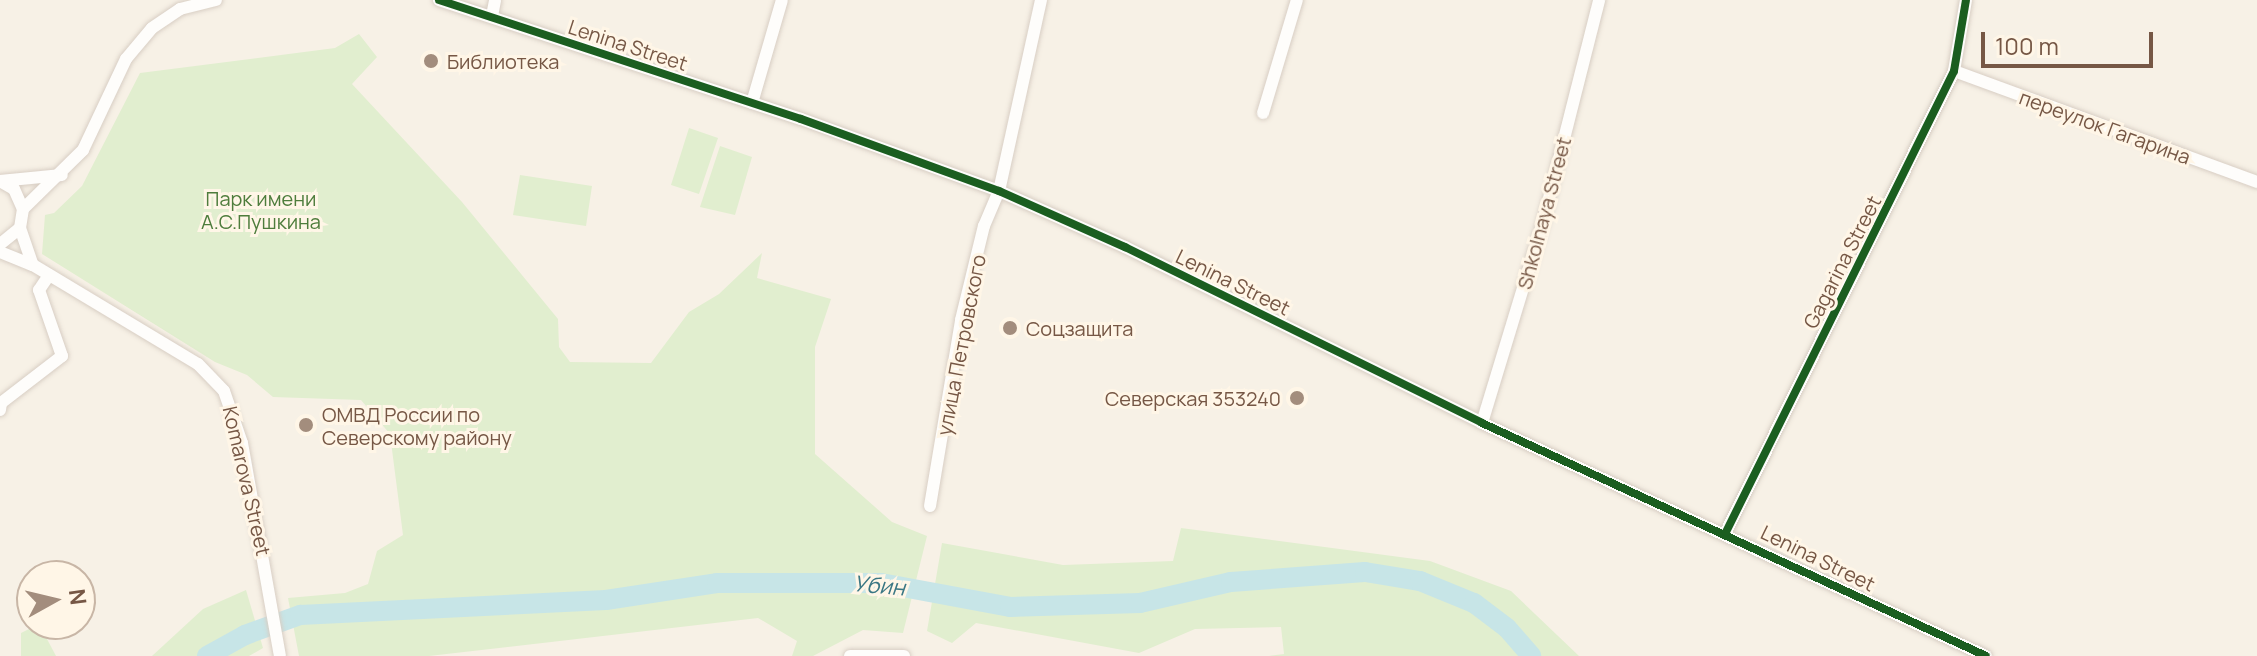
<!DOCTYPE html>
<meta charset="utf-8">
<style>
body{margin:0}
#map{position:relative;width:2257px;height:656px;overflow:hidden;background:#f7f1e6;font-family:Manrope,sans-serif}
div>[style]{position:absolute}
.green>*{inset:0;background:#e1eecf}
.river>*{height:20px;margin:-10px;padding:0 10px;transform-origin:10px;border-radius:10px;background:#c7e5e7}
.roads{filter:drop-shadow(0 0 2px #d8cec4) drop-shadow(0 0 2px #d8cec4)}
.minor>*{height:12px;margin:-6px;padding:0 6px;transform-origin:6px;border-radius:6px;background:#fefdfb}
.cycleway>*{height:8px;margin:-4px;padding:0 4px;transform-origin:4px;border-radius:4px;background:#1b5e20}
.dots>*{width:22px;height:22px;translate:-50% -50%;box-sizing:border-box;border:4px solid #fff6e7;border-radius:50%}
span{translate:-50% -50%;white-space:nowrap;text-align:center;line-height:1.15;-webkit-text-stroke:6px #fff6e7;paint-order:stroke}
.street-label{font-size:20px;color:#765745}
.poi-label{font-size:20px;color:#765745}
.left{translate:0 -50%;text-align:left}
.right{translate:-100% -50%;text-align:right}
.park-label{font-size:20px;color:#4e7d3c}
.water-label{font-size:22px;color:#3b7784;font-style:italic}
.north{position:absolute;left:16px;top:560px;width:80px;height:80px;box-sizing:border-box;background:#fff6e7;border:2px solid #c8b6a6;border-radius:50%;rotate:82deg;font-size:22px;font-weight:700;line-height:32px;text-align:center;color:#765745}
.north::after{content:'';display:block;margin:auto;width:28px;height:36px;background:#a38d7d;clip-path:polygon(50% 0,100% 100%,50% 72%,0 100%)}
.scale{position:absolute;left:1981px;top:32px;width:172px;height:36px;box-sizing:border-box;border:4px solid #765745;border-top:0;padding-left:10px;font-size:24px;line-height:28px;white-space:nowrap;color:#765745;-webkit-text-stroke:6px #fff6e7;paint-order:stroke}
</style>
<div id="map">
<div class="green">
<div style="clip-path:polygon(359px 34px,377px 57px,352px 84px,462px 202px,558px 319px,559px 347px,570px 362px,651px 363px,689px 312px,719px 294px,762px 253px,757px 278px,831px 299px,815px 347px,815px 454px,892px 522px,927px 536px,903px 633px,863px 630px,813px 656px,792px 656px,797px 641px,758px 618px,429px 656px,299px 656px,288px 598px,345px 593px,368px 584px,377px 551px,403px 535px,390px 434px,361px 400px,273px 397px,247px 375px,215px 362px,42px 254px,45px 215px,54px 213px,82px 186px,140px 73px,335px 48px)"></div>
<div style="clip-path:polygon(689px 128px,718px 138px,699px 194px,671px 185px)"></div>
<div style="clip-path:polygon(720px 146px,752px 157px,735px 215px,700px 207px)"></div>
<div style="clip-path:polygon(520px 175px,592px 186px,586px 226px,513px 215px)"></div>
<div style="clip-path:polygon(1181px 528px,1430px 561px,1511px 591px,1579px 656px,1269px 656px,1284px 654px,1281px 627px,1195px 629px,1139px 653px,976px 623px,952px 643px,927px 631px,942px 543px,1063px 565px,1173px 561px)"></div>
<div style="clip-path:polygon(246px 590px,263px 648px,249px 656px,152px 656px,203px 609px)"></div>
<div style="clip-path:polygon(39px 624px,56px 656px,21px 656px,21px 633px)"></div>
</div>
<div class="river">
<div style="left:207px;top:656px;width:43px;rotate:-28.9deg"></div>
<div style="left:245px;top:635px;width:59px;rotate:-20deg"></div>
<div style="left:300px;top:615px;width:306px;rotate:-2.8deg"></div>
<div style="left:606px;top:600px;width:112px;rotate:-8.7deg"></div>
<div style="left:717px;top:583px;width:164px"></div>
<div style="left:881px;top:583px;width:131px;rotate:10.5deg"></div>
<div style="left:1010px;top:607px;width:130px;rotate:-1.8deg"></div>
<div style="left:1140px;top:603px;width:93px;rotate:-13deg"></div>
<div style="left:1231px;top:582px;width:134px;rotate:-4.3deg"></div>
<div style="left:1365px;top:572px;width:56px;rotate:9.3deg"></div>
<div style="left:1420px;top:581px;width:58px;rotate:22.2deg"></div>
<div style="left:1474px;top:603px;width:41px;rotate:37.1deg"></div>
<div style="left:1507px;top:628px;width:37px;rotate:49deg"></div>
</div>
<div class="roads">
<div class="minor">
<div style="left:439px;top:0;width:381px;rotate:18.2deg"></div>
<div style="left:801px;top:119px;width:211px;rotate:20deg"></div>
<div style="left:999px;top:191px;width:138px;rotate:24deg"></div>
<div style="left:1125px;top:247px;width:398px;rotate:26.2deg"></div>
<div style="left:1482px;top:423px;width:555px;rotate:24.81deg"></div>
<div style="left:492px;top:16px;width:16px;rotate:-79deg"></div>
<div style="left:1954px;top:71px;width:323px;rotate:20.1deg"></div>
<div style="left:752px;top:103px;width:107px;rotate:-73.8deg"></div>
<div style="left:1263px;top:113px;width:118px;rotate:-73.3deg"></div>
<div style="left:0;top:181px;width:16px;rotate:30deg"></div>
<div style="left:14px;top:189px;width:22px;rotate:66deg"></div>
<div style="left:23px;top:209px;width:19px;rotate:99deg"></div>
<div style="left:20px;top:228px;width:26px;rotate:141deg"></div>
<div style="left:0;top:181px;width:62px;rotate:-5.5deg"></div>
<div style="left:23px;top:209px;width:84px;rotate:-44.5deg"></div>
<div style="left:83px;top:150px;width:101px;rotate:-64.7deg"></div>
<div style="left:126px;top:59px;width:40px;rotate:-50deg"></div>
<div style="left:152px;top:28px;width:34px;rotate:-34deg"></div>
<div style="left:180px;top:9px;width:37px;rotate:-14deg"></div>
<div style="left:20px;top:228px;width:39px;rotate:71deg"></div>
<div style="left:0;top:252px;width:35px;rotate:22deg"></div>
<div style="left:33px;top:265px;width:192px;rotate:31deg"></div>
<div style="left:198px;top:364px;width:37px;rotate:46deg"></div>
<div style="left:224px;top:391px;width:55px;rotate:70.9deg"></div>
<div style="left:242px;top:443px;width:216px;rotate:79.9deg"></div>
<div style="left:0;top:410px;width:7px;rotate:-82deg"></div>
<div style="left:1px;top:403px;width:77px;rotate:-37.6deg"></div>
<div style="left:62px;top:356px;width:70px;rotate:-109.2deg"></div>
<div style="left:39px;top:290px;width:18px;rotate:-56deg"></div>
<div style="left:1482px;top:423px;width:210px;rotate:-73.1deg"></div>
<div style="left:1543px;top:222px;width:229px;rotate:-75.8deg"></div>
<div style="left:930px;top:506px;width:189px;rotate:-80.5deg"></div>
<div style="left:961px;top:320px;width:97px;rotate:-76.3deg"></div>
<div style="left:984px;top:226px;width:38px;rotate:-67deg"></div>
<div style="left:999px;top:191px;width:196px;rotate:-77.6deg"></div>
<div style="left:1726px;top:532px;width:514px;rotate:-63.68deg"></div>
<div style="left:1954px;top:71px;width:72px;rotate:-80.4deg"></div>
<div style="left:850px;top:656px;width:54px"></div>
</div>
</div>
<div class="cycleway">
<div style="left:439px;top:0;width:381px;rotate:18.2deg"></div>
<div style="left:801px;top:119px;width:211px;rotate:20deg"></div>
<div style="left:999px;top:191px;width:138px;rotate:24deg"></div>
<div style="left:1125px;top:247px;width:398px;rotate:26.2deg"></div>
<div style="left:1482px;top:423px;width:555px;rotate:24.81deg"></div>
<div style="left:1726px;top:532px;width:514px;rotate:-63.68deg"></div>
<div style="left:1954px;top:71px;width:72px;rotate:-80.4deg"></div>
</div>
<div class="dots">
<div style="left:431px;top:61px;background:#a38d7d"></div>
<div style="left:1010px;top:328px;background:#a38d7d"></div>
<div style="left:1297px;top:398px;background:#a38d7d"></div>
<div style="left:306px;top:425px;background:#a38d7d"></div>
</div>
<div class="street-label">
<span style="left:628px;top:45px;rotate:18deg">Lenina Street</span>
<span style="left:2105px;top:127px;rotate:20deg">переулок Гагарина</span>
<span style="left:1544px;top:213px;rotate:-75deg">Shkolnaya Street</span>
<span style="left:1842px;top:262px;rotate:-63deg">Gagarina Street</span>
<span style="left:1233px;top:282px;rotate:26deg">Lenina Street</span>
<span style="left:961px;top:345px;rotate:-79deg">улица Петровского</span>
<span style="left:247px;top:481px;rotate:77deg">Komarova Street</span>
<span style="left:1818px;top:558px;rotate:26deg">Lenina Street</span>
</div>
<div class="poi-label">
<span class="left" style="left:447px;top:61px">Библиотека</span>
<span class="left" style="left:1026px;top:328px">Соцзащита</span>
<span class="right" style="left:1281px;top:398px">Северская 353240</span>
<span class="left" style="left:322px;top:426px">ОМВД России по<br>Северскому району</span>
</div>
<div class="park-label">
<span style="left:261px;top:210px">Парк имени<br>А.С.Пушкина</span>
</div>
<div class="water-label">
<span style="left:879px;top:586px;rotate:5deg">Убин</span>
</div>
<div class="north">N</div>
<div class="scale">100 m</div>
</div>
